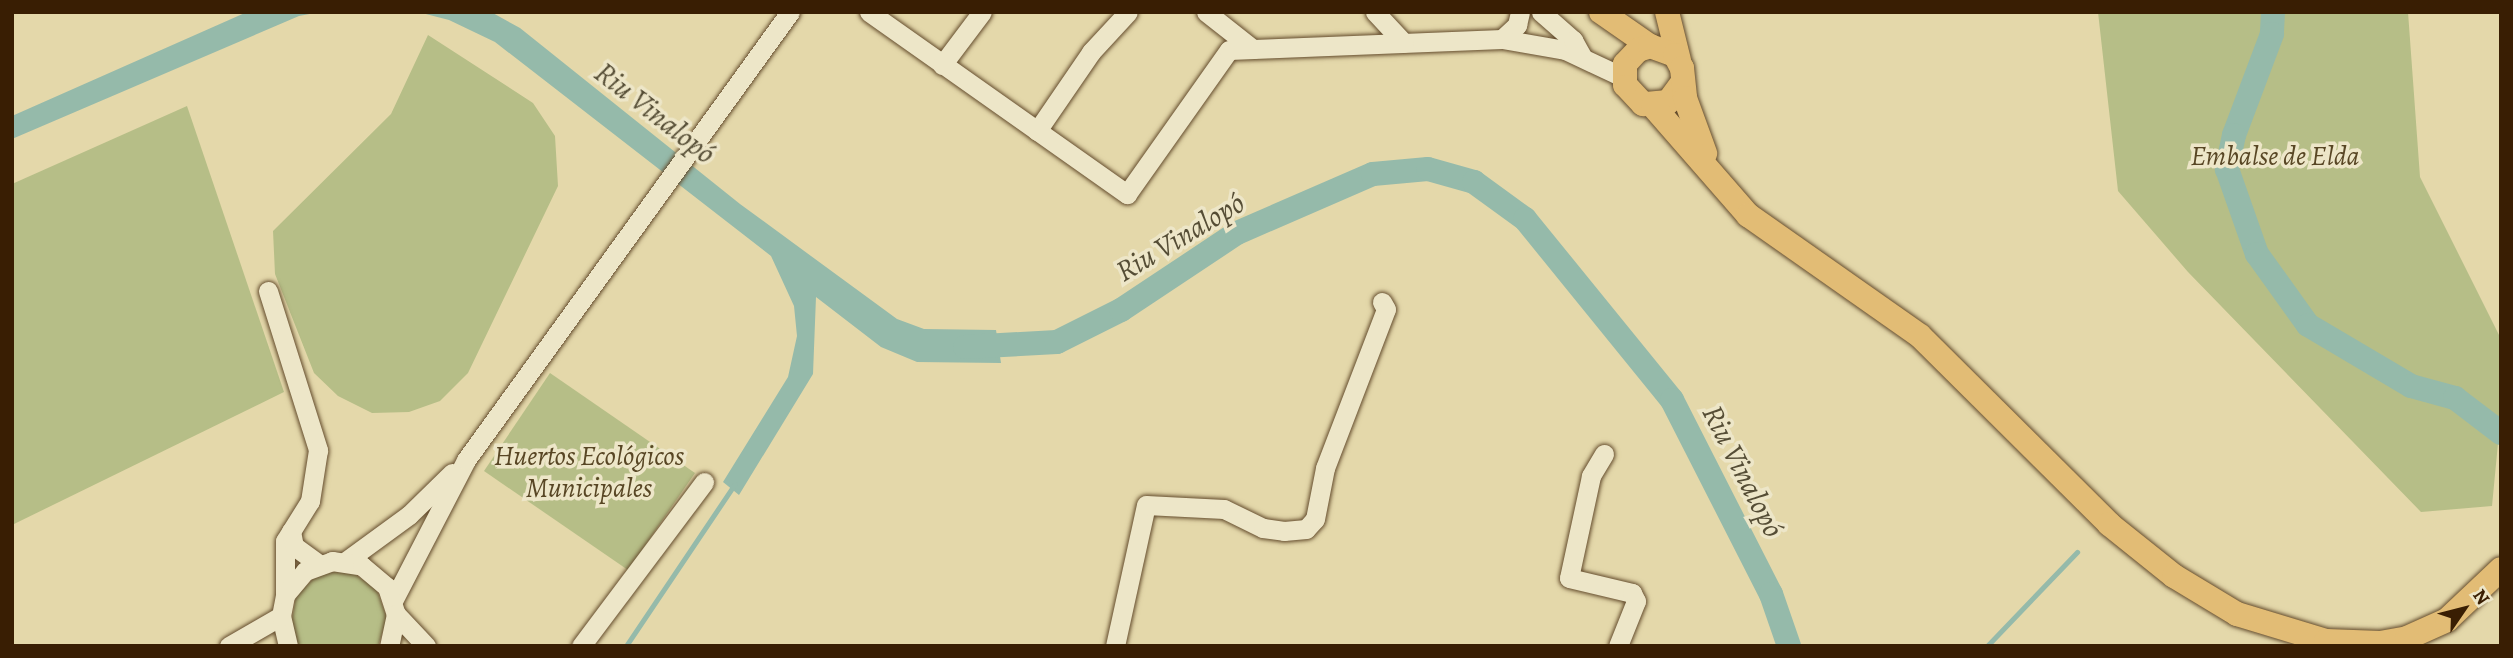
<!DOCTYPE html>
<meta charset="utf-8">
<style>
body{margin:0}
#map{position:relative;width:2513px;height:658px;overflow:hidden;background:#e4d8aa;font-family:Alegreya,serif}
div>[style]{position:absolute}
.green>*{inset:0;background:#b6be87}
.water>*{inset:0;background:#95baaa}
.stream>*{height:4.5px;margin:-2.25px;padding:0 2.25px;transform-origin:2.25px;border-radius:2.25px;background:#95baaa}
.river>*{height:24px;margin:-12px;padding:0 12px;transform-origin:12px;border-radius:12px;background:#95baaa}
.roads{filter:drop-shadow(0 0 2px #644c2d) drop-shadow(0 0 2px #644c2d)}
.minor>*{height:19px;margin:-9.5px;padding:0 9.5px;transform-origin:9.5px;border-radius:9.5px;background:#ede6c8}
.major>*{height:24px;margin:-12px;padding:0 12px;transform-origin:12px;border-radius:12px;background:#e2bc75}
span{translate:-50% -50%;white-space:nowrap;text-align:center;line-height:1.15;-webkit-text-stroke:7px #ede6c8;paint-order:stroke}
.park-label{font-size:28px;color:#584624;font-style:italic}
.water-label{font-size:30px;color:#554d35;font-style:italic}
.frame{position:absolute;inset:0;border:14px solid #391e03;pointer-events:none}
.north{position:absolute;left:2429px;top:574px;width:70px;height:70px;-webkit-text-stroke:5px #ede6c8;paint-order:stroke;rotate:55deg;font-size:19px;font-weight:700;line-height:28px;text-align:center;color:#391e03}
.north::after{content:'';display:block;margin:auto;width:24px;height:32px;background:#391e03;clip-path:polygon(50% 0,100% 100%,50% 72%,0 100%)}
</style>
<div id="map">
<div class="green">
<div style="clip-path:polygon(2098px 12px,2408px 12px,2420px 177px,2501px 339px,2501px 412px,2492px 506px,2421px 512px,2188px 272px,2118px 191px)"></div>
<div style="clip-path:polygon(428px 35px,533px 103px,555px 136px,558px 186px,468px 373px,440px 401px,409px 412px,372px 413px,338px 396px,314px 373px,275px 274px,273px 231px,391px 114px)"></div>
<div style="clip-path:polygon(187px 106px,284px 392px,12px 525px,12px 184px)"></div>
<div style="clip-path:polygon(550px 373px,695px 473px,628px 570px,484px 471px)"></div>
<div style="clip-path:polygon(333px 570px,349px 571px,376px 588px,387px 618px,378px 646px,300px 646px,297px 642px,291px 627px,296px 596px,318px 574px)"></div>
</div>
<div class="water">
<div style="clip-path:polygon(247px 12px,320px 12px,299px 16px,12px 139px,12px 116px)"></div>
<div style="clip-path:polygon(418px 12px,491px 12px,520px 28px,740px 204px,897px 319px,924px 329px,996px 330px,1001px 363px,917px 362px,881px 347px,816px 297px,813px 374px,739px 495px,723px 482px,788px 377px,797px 336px,794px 306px,771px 256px,495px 42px,449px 20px)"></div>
</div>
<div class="stream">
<div style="left:626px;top:646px;width:195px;rotate:-56.1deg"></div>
<div style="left:1987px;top:646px;width:130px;rotate:-46.2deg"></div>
</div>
<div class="river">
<div style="left:2273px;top:12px;width:22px;rotate:93deg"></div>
<div style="left:2272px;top:34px;width:108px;rotate:110.6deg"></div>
<div style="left:2234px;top:135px;width:35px;rotate:102deg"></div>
<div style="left:2227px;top:169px;width:90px;rotate:70.6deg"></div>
<div style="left:2257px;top:254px;width:87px;rotate:54.3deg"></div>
<div style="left:2308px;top:325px;width:120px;rotate:30.6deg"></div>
<div style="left:2411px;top:386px;width:46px;rotate:15.3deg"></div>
<div style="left:2455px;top:398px;width:58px;rotate:37.3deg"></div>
<div style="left:965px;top:347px;width:92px;rotate:-3.1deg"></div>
<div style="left:1057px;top:342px;width:72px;rotate:-26.6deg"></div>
<div style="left:1121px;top:310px;width:139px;rotate:-33.6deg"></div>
<div style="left:1237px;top:233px;width:148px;rotate:-23.5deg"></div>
<div style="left:1373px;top:174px;width:55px;rotate:-5.2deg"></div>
<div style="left:1428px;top:169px;width:48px;rotate:15.8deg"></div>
<div style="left:1474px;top:182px;width:63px;rotate:36deg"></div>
<div style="left:1525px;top:219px;width:233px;rotate:50.9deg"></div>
<div style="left:1672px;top:400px;width:218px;rotate:63deg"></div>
<div style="left:1771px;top:594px;width:55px;rotate:70.9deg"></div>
</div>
<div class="roads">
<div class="minor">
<div style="left:869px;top:12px;width:316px;rotate:35.2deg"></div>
<div style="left:1127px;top:194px;width:176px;rotate:-54.7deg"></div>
<div style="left:1229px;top:50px;width:273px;rotate:-2.3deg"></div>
<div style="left:1502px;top:39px;width:64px;rotate:9.9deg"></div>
<div style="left:1565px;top:50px;width:64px;rotate:25deg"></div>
<div style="left:1206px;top:12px;width:60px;rotate:38.2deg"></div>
<div style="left:1375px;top:12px;width:42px;rotate:46.9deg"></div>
<div style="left:1541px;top:12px;width:43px;rotate:41.2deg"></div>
<div style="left:1573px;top:40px;width:18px;rotate:61deg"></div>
<div style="left:1502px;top:39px;width:21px;rotate:-43deg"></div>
<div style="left:1517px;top:25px;width:13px;rotate:-77deg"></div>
<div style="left:942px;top:65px;width:66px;rotate:-53deg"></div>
<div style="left:1037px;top:131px;width:96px;rotate:-55.6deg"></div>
<div style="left:1091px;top:52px;width:54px;rotate:-47.2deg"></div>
<div style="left:268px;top:291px;width:167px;rotate:72.5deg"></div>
<div style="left:318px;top:450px;width:52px;rotate:98.9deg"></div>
<div style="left:310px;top:501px;width:47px;rotate:122deg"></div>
<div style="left:285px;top:541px;width:54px;rotate:90deg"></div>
<div style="left:1604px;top:454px;width:26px;rotate:121deg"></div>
<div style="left:1591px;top:476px;width:104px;rotate:102.2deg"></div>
<div style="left:1569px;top:578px;width:65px;rotate:13.4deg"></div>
<div style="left:1632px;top:593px;width:9px;rotate:63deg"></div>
<div style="left:1636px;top:601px;width:48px;rotate:111.8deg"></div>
<div style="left:291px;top:531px;width:15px;rotate:79deg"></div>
<div style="left:294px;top:546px;width:31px;rotate:36deg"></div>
<div style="left:346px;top:561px;width:78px;rotate:-36.1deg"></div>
<div style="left:409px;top:515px;width:60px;rotate:-44.3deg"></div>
<div style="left:393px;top:601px;width:159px;rotate:-62.6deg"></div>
<div style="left:466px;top:460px;width:553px;rotate:-54.13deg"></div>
<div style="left:396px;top:614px;width:44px;rotate:46.8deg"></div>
<div style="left:229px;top:646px;width:60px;rotate:-30deg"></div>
<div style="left:288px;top:646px;width:31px;rotate:-103deg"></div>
<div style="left:281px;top:616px;width:21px;rotate:-79deg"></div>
<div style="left:285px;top:595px;width:31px;rotate:-50deg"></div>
<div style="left:305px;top:571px;width:29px;rotate:-20deg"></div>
<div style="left:332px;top:561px;width:30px;rotate:9deg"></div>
<div style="left:362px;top:566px;width:33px;rotate:40deg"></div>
<div style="left:387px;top:587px;width:28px;rotate:72deg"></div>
<div style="left:396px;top:614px;width:33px;rotate:102deg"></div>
<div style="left:581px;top:646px;width:205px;rotate:-53.1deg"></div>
<div style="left:1115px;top:646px;width:144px;rotate:-77.6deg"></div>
<div style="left:1146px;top:505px;width:78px;rotate:2.9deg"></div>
<div style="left:1224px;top:509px;width:43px;rotate:26deg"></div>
<div style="left:1263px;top:528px;width:21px;rotate:8deg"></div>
<div style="left:1284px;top:531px;width:22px;rotate:-5deg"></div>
<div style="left:1306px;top:529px;width:13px;rotate:-48deg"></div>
<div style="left:1315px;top:519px;width:52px;rotate:-78.9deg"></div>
<div style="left:1325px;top:468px;width:170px;rotate:-69deg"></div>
<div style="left:1386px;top:309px;width:8px;rotate:-120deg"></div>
</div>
<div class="major">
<div style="left:1601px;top:12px;width:60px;rotate:34.8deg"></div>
<div style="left:1667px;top:12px;width:49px;rotate:76deg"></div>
<div style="left:1682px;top:83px;width:24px;rotate:126deg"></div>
<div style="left:1668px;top:102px;width:25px;rotate:175deg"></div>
<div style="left:1643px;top:104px;width:26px;rotate:-133deg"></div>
<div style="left:1625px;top:85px;width:21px;rotate:-90deg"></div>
<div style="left:1625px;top:64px;width:19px;rotate:-47deg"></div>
<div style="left:1638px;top:50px;width:13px;rotate:-18deg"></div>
<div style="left:1650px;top:46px;width:27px;rotate:20deg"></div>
<div style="left:1675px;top:55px;width:15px;rotate:62deg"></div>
<div style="left:1682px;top:68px;width:30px;rotate:84deg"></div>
<div style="left:1685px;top:98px;width:59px;rotate:70deg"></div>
<div style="left:1653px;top:106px;width:145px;rotate:48.9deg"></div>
<div style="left:1748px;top:215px;width:210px;rotate:35.1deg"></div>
<div style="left:1920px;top:336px;width:267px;rotate:44.8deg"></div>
<div style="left:2109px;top:524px;width:83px;rotate:38.7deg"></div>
<div style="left:2174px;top:576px;width:74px;rotate:31.1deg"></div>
<div style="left:2237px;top:614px;width:93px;rotate:16.9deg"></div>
<div style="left:2326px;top:641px;width:54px;rotate:2.1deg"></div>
<div style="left:2380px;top:643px;width:27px;rotate:-10deg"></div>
<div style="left:2407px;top:638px;width:44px;rotate:-24.2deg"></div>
<div style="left:2447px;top:620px;width:74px;rotate:-43.4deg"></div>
</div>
</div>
<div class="park-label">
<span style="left:2275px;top:156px">Embalse de Elda</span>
<span style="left:589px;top:472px">Huertos Ecológicos<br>Municipales</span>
</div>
<div class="water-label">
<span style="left:655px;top:113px;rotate:38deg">Riu Vinalopó</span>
<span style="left:1180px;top:237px;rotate:-31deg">Riu Vinalopó</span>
<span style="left:1743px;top:471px;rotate:63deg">Riu Vinalopó</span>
</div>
<div class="frame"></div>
<div class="north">N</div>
</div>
